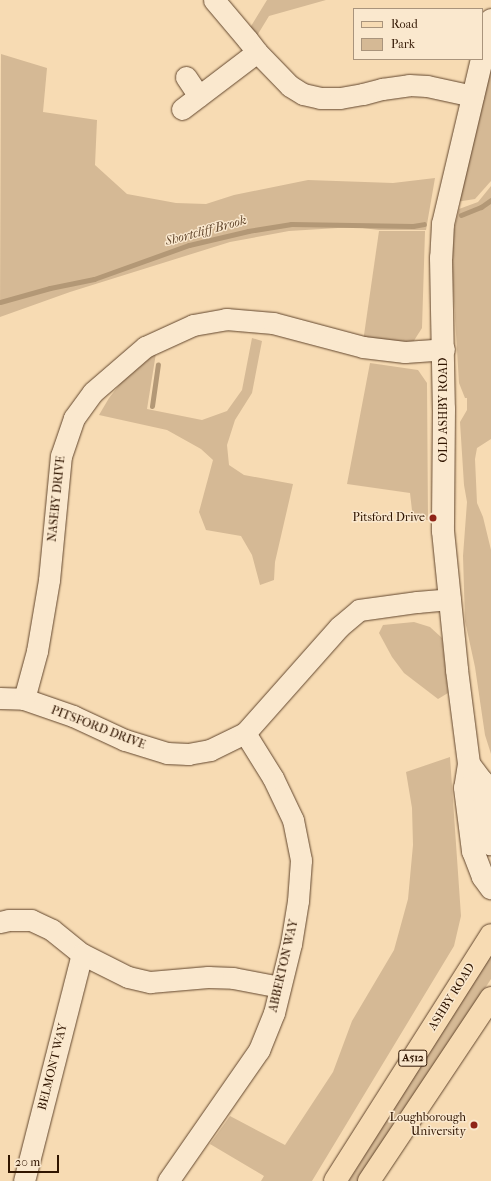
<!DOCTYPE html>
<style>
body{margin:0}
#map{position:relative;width:491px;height:1181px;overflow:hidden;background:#f7dbb3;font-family:"IM FELL French Canon",serif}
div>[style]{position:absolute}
.green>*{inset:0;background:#d5b995}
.stream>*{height:5px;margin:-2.5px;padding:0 2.5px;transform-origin:2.5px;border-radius:2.5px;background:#b39876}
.roads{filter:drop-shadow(0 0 1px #62462d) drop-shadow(0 0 1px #62462d)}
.street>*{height:21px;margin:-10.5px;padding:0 10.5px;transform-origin:10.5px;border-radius:10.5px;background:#fae8ce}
.secondary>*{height:22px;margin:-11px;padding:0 11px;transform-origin:11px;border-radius:11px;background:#fae8ce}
.primary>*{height:22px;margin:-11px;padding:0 11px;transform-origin:11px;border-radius:11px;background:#f7dbb3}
.dots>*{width:11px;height:11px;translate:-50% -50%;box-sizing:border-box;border:2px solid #fae8ce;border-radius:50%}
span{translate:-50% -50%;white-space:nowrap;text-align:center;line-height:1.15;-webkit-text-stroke:3px #fae8ce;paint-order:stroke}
.shield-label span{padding:1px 3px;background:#fae8ce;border:1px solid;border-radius:3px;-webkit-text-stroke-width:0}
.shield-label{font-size:11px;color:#301500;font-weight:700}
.street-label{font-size:12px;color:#301500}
.poi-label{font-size:12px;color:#301500}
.right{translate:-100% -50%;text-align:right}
.water-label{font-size:13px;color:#64492f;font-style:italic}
.legend{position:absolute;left:353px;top:8px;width:130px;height:52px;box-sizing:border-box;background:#fae8ce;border:1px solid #a9947c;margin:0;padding:5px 7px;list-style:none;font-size:12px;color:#301500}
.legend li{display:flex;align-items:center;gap:8px;height:20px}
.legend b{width:20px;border:1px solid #a9947c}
.scale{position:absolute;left:8px;top:1155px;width:51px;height:18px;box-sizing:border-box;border:2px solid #301500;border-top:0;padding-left:5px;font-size:12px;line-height:14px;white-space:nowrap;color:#301500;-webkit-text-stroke:3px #fae8ce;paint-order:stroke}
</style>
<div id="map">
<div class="green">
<div style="clip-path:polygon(267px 0,326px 0,269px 16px,255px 39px,248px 31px)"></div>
<div style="clip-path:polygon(1px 54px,47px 68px,43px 112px,97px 120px,95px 165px,127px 194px,176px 203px,206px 204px,234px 195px,308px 180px,393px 183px,435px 178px,426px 230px,379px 230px,354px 227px,289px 231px,230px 242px,70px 292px,0 317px)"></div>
<div style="clip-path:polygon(491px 60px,491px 181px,475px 199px,456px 202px)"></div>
<div style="clip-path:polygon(491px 186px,491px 439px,477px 448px,475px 459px,477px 503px,483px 517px,491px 550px,491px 754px,485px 735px,475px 667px,465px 621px,463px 556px,467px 502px,464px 485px,460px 422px,467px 410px,467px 398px,465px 398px,459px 383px,452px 268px,454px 230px,459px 209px,478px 202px)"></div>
<div style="clip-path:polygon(379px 231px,425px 231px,422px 328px,410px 347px,363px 342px)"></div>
<div style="clip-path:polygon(252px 338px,262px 341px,252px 393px,235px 420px,227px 445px,229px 465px,244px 475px,293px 484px,275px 562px,274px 580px,260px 585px,252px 555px,241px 536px,206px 530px,199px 512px,213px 460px,201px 449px,167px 430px,99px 415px,109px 398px,120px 384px,156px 353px,147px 409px,202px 420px,227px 411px,242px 390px)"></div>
<div style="clip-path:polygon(370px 363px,418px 370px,427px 383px,428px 520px,413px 519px,410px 493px,347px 484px)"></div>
<div style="clip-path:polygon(414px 622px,430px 627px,442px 638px,448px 693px,438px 699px,404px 673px,392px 657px,379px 633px,383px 625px)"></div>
<div style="clip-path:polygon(450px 757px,461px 916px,454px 946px,312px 1181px,261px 1181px,264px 1176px,210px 1144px,230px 1116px,285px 1145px,333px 1072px,352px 1021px,394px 950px,408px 899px,413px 845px,412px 808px,406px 772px)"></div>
<div style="clip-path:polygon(491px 952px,491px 979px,360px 1181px,349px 1181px)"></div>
</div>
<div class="stream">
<div style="left:461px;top:215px;width:22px;rotate:-22deg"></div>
<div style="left:481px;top:207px;width:12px;rotate:-35deg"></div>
<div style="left:0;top:302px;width:52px;rotate:-15.6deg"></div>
<div style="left:50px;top:288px;width:45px;rotate:-11.6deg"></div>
<div style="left:94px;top:279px;width:101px;rotate:-19.7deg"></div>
<div style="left:189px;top:245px;width:61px;rotate:-13.3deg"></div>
<div style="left:248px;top:231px;width:44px;rotate:-9.2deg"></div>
<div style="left:291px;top:224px;width:122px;rotate:0.9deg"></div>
<div style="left:413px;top:226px;width:11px;rotate:-10deg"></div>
<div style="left:152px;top:406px;width:42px;rotate:-81.9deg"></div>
</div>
<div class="roads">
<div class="street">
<div style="left:214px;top:0;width:51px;rotate:49.8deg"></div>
<div style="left:247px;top:39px;width:16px;rotate:52deg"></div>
<div style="left:257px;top:52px;width:47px;rotate:45.9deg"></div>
<div style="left:290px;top:86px;width:15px;rotate:32deg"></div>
<div style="left:303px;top:94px;width:17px;rotate:13deg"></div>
<div style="left:320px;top:98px;width:20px"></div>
<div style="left:340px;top:98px;width:23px;rotate:-10deg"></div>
<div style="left:363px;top:94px;width:20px;rotate:-15deg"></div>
<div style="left:382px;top:89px;width:27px;rotate:-8deg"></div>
<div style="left:409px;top:85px;width:18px;rotate:3deg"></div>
<div style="left:427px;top:86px;width:47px;rotate:12.3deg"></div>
<div style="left:186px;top:77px;width:23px;rotate:56deg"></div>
<div style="left:182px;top:109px;width:94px;rotate:-37.2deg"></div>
<div style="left:0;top:698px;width:24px;rotate:2deg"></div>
<div style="left:24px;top:699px;width:52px;rotate:19.1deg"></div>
<div style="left:73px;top:716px;width:57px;rotate:24.8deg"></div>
<div style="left:125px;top:740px;width:44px;rotate:17.2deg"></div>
<div style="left:167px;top:753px;width:21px;rotate:3deg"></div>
<div style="left:188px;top:754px;width:22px;rotate:-10deg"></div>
<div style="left:210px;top:750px;width:39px;rotate:-26deg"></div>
<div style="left:245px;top:733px;width:142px;rotate:-48.4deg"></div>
<div style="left:339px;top:627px;width:26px;rotate:-40deg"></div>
<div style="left:359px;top:610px;width:59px;rotate:-7.9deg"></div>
<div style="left:417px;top:602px;width:33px;rotate:-5deg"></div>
<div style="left:24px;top:699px;width:50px;rotate:-74.8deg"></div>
<div style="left:37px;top:651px;width:72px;rotate:-80.4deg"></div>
<div style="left:49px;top:580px;width:125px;rotate:-84.5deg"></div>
<div style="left:61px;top:456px;width:40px;rotate:-71.1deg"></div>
<div style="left:74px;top:418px;width:32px;rotate:-54deg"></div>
<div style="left:93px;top:392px;width:69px;rotate:-40.9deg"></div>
<div style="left:145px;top:347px;width:53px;rotate:-24.6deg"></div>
<div style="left:193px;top:325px;width:34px;rotate:-10deg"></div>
<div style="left:226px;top:319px;width:47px;rotate:4.9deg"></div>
<div style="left:273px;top:323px;width:93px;rotate:14.9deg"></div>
<div style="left:363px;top:347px;width:42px;rotate:6.8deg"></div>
<div style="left:405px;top:352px;width:39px;rotate:-4deg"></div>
<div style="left:0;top:922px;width:9px;rotate:-13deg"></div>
<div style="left:9px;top:920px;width:22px"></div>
<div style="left:31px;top:920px;width:23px;rotate:25deg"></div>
<div style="left:52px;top:930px;width:38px;rotate:39deg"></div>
<div style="left:82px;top:954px;width:51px;rotate:26.6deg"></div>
<div style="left:128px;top:977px;width:23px;rotate:13deg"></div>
<div style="left:150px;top:982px;width:58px;rotate:-4.9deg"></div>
<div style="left:208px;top:977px;width:25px;rotate:2deg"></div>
<div style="left:233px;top:978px;width:48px;rotate:10.8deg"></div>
<div style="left:24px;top:1181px;width:234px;rotate:-75.7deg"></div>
<div style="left:168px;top:1181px;width:160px;rotate:-55.2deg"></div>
<div style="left:259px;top:1050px;width:40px;rotate:-68deg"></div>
<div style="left:274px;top:1013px;width:71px;rotate:-76.2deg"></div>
<div style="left:291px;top:944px;width:44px;rotate:-80.8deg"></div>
<div style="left:298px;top:901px;width:41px;rotate:-85.8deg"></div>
<div style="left:301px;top:860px;width:41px;rotate:-101.3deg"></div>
<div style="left:293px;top:820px;width:47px;rotate:-115.5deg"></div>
<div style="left:273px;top:778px;width:53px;rotate:-121.9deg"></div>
</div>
<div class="secondary">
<div style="left:482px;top:57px;width:38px;rotate:-76deg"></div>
<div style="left:482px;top:59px;width:170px;rotate:103.3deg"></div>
<div style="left:443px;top:224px;width:34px;rotate:93deg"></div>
<div style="left:441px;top:258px;width:151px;rotate:88.9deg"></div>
<div style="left:444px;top:409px;width:122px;rotate:90.5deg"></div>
<div style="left:443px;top:531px;width:140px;rotate:84.2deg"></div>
<div style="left:457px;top:670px;width:95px;rotate:82.7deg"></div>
<div style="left:469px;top:764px;width:24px;rotate:99deg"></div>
<div style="left:465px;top:788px;width:64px;rotate:82.8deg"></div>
<div style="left:473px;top:851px;width:28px;rotate:69deg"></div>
<div style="left:483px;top:877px;width:14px;rotate:54deg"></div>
<div style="left:469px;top:764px;width:21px;rotate:53deg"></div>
<div style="left:482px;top:781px;width:64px;rotate:81.9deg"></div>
</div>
<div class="primary">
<div style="left:335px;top:1181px;width:291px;rotate:-57.6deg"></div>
<div style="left:369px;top:1181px;width:220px;rotate:-56.3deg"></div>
</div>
</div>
<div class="dots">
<div style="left:433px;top:518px;background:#8f2418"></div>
<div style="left:474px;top:1125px;background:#8f2418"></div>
</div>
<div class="shield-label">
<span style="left:413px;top:1058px">A512</span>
</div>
<div class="street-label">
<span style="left:444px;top:410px;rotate:-90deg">OLD ASHBY ROAD</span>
<span style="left:57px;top:499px;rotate:-84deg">NASEBY DRIVE</span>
<span style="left:98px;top:728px;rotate:21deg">PITSFORD DRIVE</span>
<span style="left:284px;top:966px;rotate:-77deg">ABBERTON WAY</span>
<span style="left:452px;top:997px;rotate:-58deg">ASHBY ROAD</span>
<span style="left:53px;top:1067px;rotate:-76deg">BELMONT WAY</span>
</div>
<div class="poi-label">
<span class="right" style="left:425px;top:518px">Pitsford Drive</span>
<span class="right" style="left:466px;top:1125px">Loughborough<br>University</span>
</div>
<div class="water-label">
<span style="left:206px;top:231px;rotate:-15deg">Shortcliff Brook</span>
</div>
<ul class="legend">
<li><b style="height:5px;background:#f7dbb3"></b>Road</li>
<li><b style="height:11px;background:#d5b995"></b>Park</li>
</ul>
<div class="scale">20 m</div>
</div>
